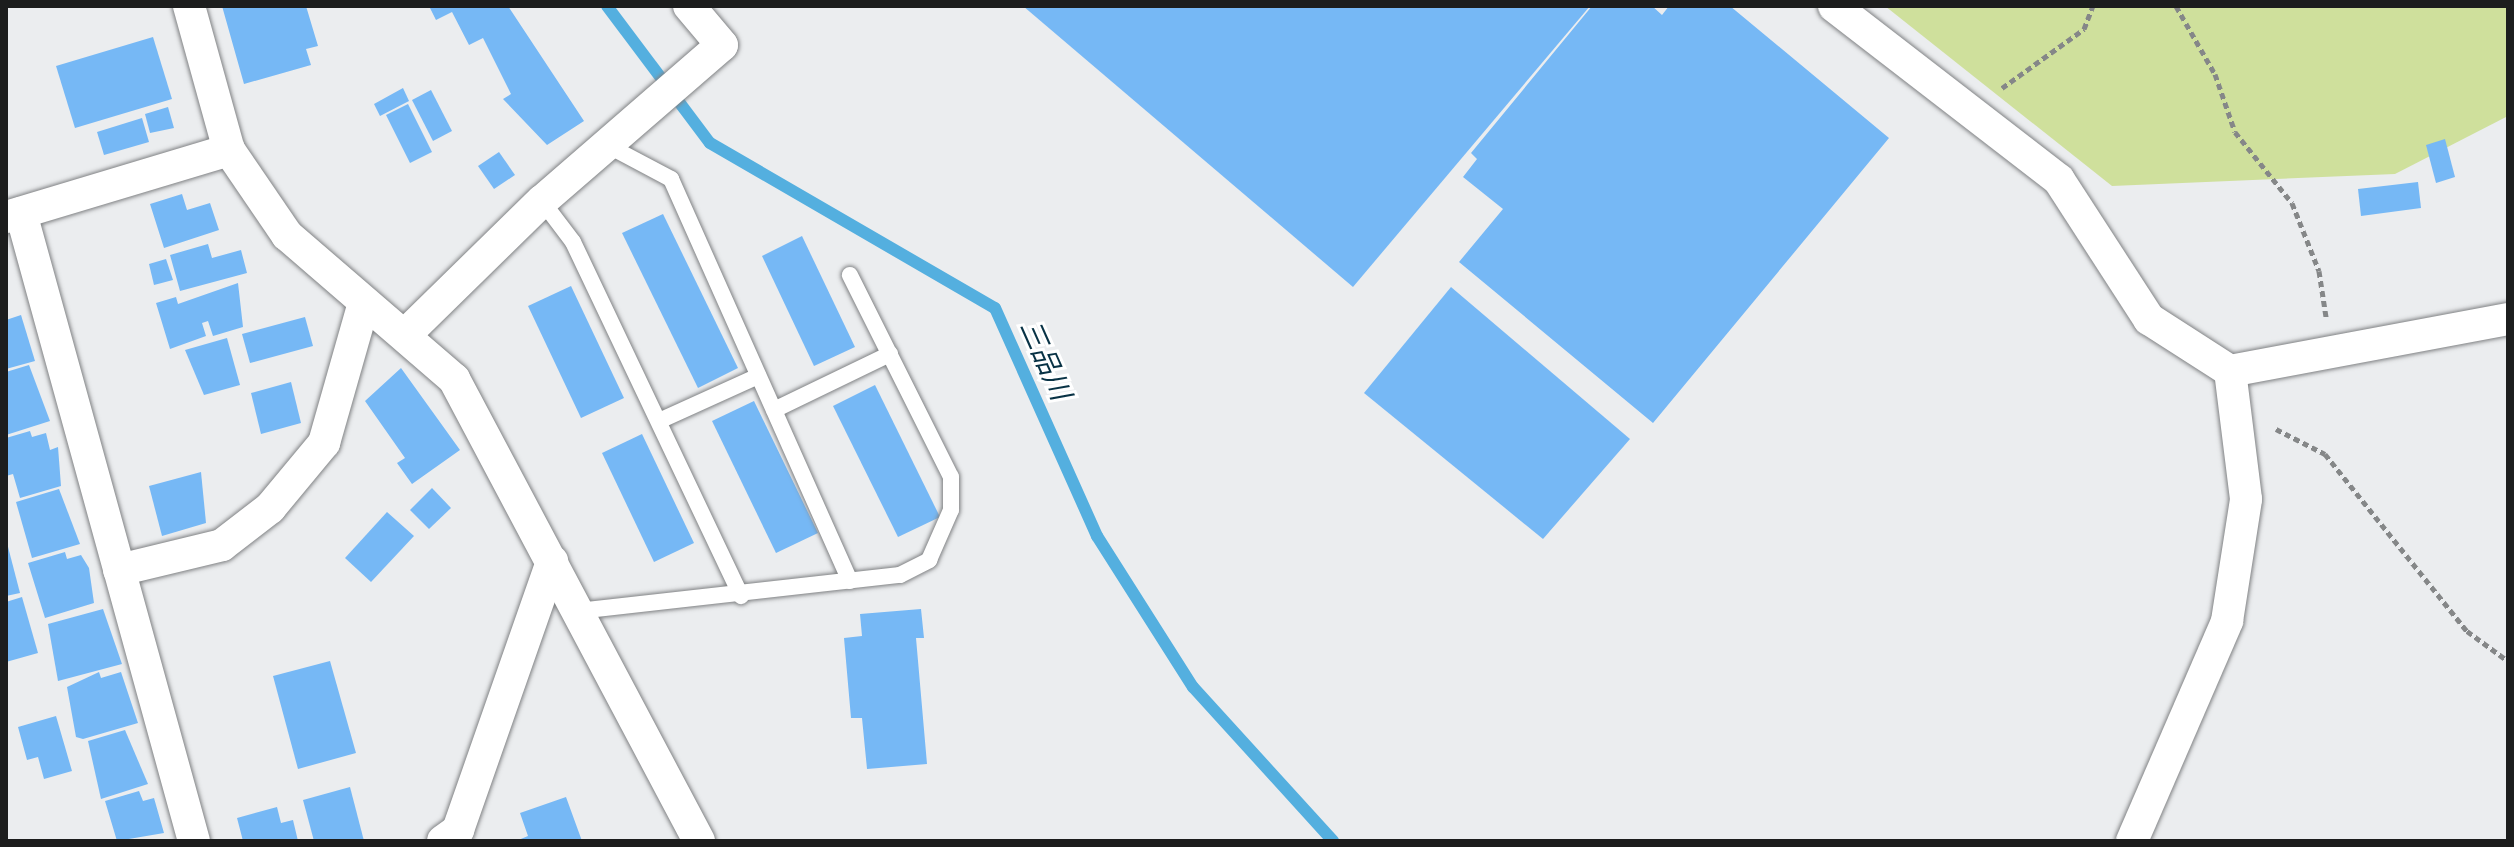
<!DOCTYPE html>
<meta charset="utf-8">
<style>
body{margin:0}
#map{position:relative;width:2514px;height:847px;overflow:hidden;background:#ebedef;font-family:"Times New Roman","Noto Sans JP",serif}
div>[style]{position:absolute}
.green>*{inset:0;background:#cfe09c}
.stream>*{height:12px;margin:-6px;padding:0 6px;transform-origin:6px;border-radius:6px;background:#54afdf}
.building>*{inset:0;background:#76b8f5}
.path>*{height:5px;margin-top:-2.5px;transform-origin:0;background:repeating-linear-gradient(90deg,#858788 0 6px,transparent 0 10px)}
.roads{filter:drop-shadow(0 0 2px #808284) drop-shadow(0 0 2px #808284)}
.service>*{height:16px;margin:-8px;padding:0 8px;transform-origin:8px;border-radius:8px;background:#fff}
.minor>*{height:32px;margin:-16px;padding:0 16px;transform-origin:16px;border-radius:16px;background:#fff}
span{translate:-50% -50%;white-space:nowrap;text-align:center;line-height:1.15;-webkit-text-stroke:6px #fff;paint-order:stroke}
.water-label{font-size:28px;color:#083245;font-style:italic}
.frame{position:absolute;inset:0;border:8px solid #1c1d1d;pointer-events:none}
</style>
<div id="map">
<div class="green">
<div style="clip-path:polygon(1885px 6px,2508px 6px,2508px 116px,2395px 174px,2112px 186px)"></div>
</div>
<div class="stream">
<div style="left:607px;top:6px;width:171px;rotate:53.1deg"></div>
<div style="left:710px;top:143px;width:329px;rotate:30.1deg"></div>
<div style="left:995px;top:308px;width:250px;rotate:65.9deg"></div>
<div style="left:1097px;top:536px;width:179px;rotate:57.6deg"></div>
<div style="left:1193px;top:687px;width:208px;rotate:47.7deg"></div>
</div>
<div class="building">
<div style="clip-path:polygon(222px 6px,306px 6px,318px 46px,306px 49px,311px 65px,244px 84px)"></div>
<div style="clip-path:polygon(429px 6px,508px 6px,584px 121px,547px 145px,503px 99px,511px 94px,483px 38px,469px 45px,452px 12px,436px 20px)"></div>
<div style="clip-path:polygon(1023px 6px,1590px 6px,1353px 287px)"></div>
<div style="clip-path:polygon(1592px 6px,1652px 6px,1662px 15px,1669px 6px,1730px 6px,1889px 138px,1653px 423px,1459px 262px,1503px 209px,1463px 177px,1477px 159px,1471px 153px)"></div>
<div style="clip-path:polygon(153px 37px,172px 99px,75px 128px,56px 66px)"></div>
<div style="clip-path:polygon(403px 88px,409px 101px,380px 116px,374px 104px)"></div>
<div style="clip-path:polygon(431px 90px,452px 131px,433px 141px,412px 100px)"></div>
<div style="clip-path:polygon(408px 104px,432px 152px,410px 163px,386px 115px)"></div>
<div style="clip-path:polygon(168px 107px,174px 128px,150px 133px,145px 114px)"></div>
<div style="clip-path:polygon(142px 118px,149px 142px,104px 155px,97px 132px)"></div>
<div style="clip-path:polygon(2445px 139px,2455px 177px,2436px 183px,2426px 145px)"></div>
<div style="clip-path:polygon(499px 152px,515px 175px,494px 189px,478px 166px)"></div>
<div style="clip-path:polygon(2418px 182px,2421px 208px,2361px 216px,2358px 189px)"></div>
<div style="clip-path:polygon(182px 194px,187px 210px,210px 203px,219px 230px,164px 248px,150px 204px)"></div>
<div style="clip-path:polygon(663px 214px,738px 368px,698px 388px,622px 233px)"></div>
<div style="clip-path:polygon(802px 236px,855px 347px,814px 366px,762px 256px)"></div>
<div style="clip-path:polygon(208px 244px,212px 258px,241px 250px,247px 273px,180px 291px,170px 255px)"></div>
<div style="clip-path:polygon(166px 259px,173px 280px,154px 285px,149px 264px)"></div>
<div style="clip-path:polygon(238px 283px,243px 327px,213px 336px,208px 321px,202px 323px,206px 336px,170px 349px,156px 303px,176px 297px,178px 304px)"></div>
<div style="clip-path:polygon(571px 286px,624px 398px,581px 418px,528px 306px)"></div>
<div style="clip-path:polygon(1451px 287px,1630px 439px,1543px 539px,1364px 393px)"></div>
<div style="clip-path:polygon(21px 315px,35px 361px,6px 369px,6px 320px)"></div>
<div style="clip-path:polygon(305px 317px,313px 346px,250px 363px,242px 334px)"></div>
<div style="clip-path:polygon(227px 338px,240px 385px,204px 395px,185px 350px)"></div>
<div style="clip-path:polygon(29px 365px,50px 421px,6px 435px,6px 372px)"></div>
<div style="clip-path:polygon(401px 368px,460px 450px,412px 484px,397px 463px,405px 458px,365px 401px)"></div>
<div style="clip-path:polygon(291px 382px,301px 423px,261px 434px,251px 393px)"></div>
<div style="clip-path:polygon(875px 385px,940px 517px,898px 537px,833px 406px)"></div>
<div style="clip-path:polygon(754px 401px,818px 533px,776px 553px,712px 421px)"></div>
<div style="clip-path:polygon(30px 431px,32px 437px,46px 433px,50px 450px,58px 447px,61px 486px,20px 498px,13px 474px,6px 476px,6px 438px)"></div>
<div style="clip-path:polygon(642px 434px,694px 543px,654px 562px,602px 453px)"></div>
<div style="clip-path:polygon(201px 472px,206px 523px,162px 536px,149px 486px)"></div>
<div style="clip-path:polygon(432px 488px,451px 508px,429px 529px,410px 510px)"></div>
<div style="clip-path:polygon(59px 489px,80px 544px,32px 558px,16px 502px)"></div>
<div style="clip-path:polygon(387px 512px,414px 536px,371px 582px,345px 558px)"></div>
<div style="clip-path:polygon(7px 543px,20px 593px,6px 596px,6px 544px)"></div>
<div style="clip-path:polygon(65px 552px,67px 559px,81px 555px,89px 568px,94px 603px,45px 618px,28px 563px)"></div>
<div style="clip-path:polygon(22px 597px,38px 653px,6px 662px,6px 602px)"></div>
<div style="clip-path:polygon(103px 609px,122px 664px,58px 681px,48px 624px)"></div>
<div style="clip-path:polygon(921px 609px,924px 638px,916px 638px,927px 764px,867px 769px,862px 718px,851px 718px,844px 638px,862px 636px,860px 614px)"></div>
<div style="clip-path:polygon(330px 661px,356px 753px,298px 769px,273px 676px)"></div>
<div style="clip-path:polygon(99px 672px,101px 678px,121px 672px,138px 723px,83px 739px,76px 737px,67px 687px)"></div>
<div style="clip-path:polygon(56px 716px,72px 771px,44px 779px,38px 757px,27px 760px,18px 727px)"></div>
<div style="clip-path:polygon(125px 730px,148px 784px,101px 799px,88px 741px)"></div>
<div style="clip-path:polygon(350px 787px,364px 841px,314px 841px,303px 800px)"></div>
<div style="clip-path:polygon(139px 791px,143px 801px,154px 798px,164px 833px,117px 841px,105px 801px)"></div>
<div style="clip-path:polygon(566px 797px,582px 841px,516px 841px,528px 836px,520px 813px)"></div>
<div style="clip-path:polygon(277px 807px,281px 823px,293px 820px,298px 841px,243px 841px,237px 818px)"></div>
</div>
<div class="path">
<div style="left:2176px;top:6px;width:78px;rotate:60.2deg"></div>
<div style="left:2215px;top:74px;width:61px;rotate:71deg"></div>
<div style="left:2235px;top:132px;width:91px;rotate:51.2deg"></div>
<div style="left:2292px;top:203px;width:73px;rotate:68.3deg"></div>
<div style="left:2319px;top:271px;width:47px;rotate:81.3deg"></div>
<div style="left:2002px;top:88px;width:101px;rotate:-35.7deg"></div>
<div style="left:2084px;top:29px;width:25px;rotate:-69deg"></div>
<div style="left:2276px;top:429px;width:55px;rotate:27deg"></div>
<div style="left:2325px;top:454px;width:227px;rotate:51.3deg"></div>
<div style="left:2467px;top:631px;width:51px;rotate:36.2deg"></div>
</div>
<div class="roads">
<div class="service">
<div style="left:605px;top:144px;width:75px;rotate:27.9deg"></div>
<div style="left:671px;top:179px;width:440px;rotate:66deg"></div>
<div style="left:542px;top:201px;width:51px;rotate:52.9deg"></div>
<div style="left:573px;top:242px;width:392px;rotate:64.6deg"></div>
<div style="left:774px;top:410px;width:129px;rotate:-25.8deg"></div>
<div style="left:659px;top:421px;width:109px;rotate:-24.4deg"></div>
<div style="left:578px;top:611px;width:324px;rotate:-6.4deg"></div>
<div style="left:900px;top:575px;width:33px;rotate:-27deg"></div>
<div style="left:929px;top:560px;width:55px;rotate:-66.3deg"></div>
<div style="left:951px;top:510px;width:33px;rotate:-90deg"></div>
<div style="left:951px;top:477px;width:226px;rotate:-116.6deg"></div>
</div>
<div class="minor">
<div style="left:189px;top:6px;width:149px;rotate:74.5deg"></div>
<div style="left:229px;top:150px;width:103px;rotate:55.7deg"></div>
<div style="left:287px;top:235px;width:221px;rotate:40.8deg"></div>
<div style="left:454px;top:379px;width:523px;rotate:62.06deg"></div>
<div style="left:1834px;top:6px;width:284px;rotate:37.7deg"></div>
<div style="left:2059px;top:180px;width:166px;rotate:57.1deg"></div>
<div style="left:2149px;top:319px;width:96px;rotate:32.7deg"></div>
<div style="left:2230px;top:371px;width:283px;rotate:-10.6deg"></div>
<div style="left:21px;top:213px;width:651px;rotate:74.6deg"></div>
<div style="left:6px;top:217px;width:233px;rotate:-16.7deg"></div>
<div style="left:407px;top:333px;width:189px;rotate:-44.4deg"></div>
<div style="left:542px;top:201px;width:238px;rotate:-40.9deg"></div>
<div style="left:722px;top:45px;width:51px;rotate:-130.2deg"></div>
<div style="left:119px;top:570px;width:106px;rotate:-13.6deg"></div>
<div style="left:222px;top:545px;width:61px;rotate:-37.6deg"></div>
<div style="left:270px;top:508px;width:85px;rotate:-50.3deg"></div>
<div style="left:324px;top:443px;width:146px;rotate:-74.1deg"></div>
<div style="left:443px;top:841px;width:19px;rotate:-36deg"></div>
<div style="left:458px;top:830px;width:285px;rotate:-70.7deg"></div>
<div style="left:2132px;top:841px;width:240px;rotate:-66.6deg"></div>
<div style="left:2227px;top:621px;width:123px;rotate:-81.1deg"></div>
<div style="left:2246px;top:499px;width:129px;rotate:-97.1deg"></div>
</div>
</div>
<div class="water-label">
<span style="left:1045px;top:360px;rotate:66deg">三品川</span>
</div>
<div class="frame"></div>
</div>
